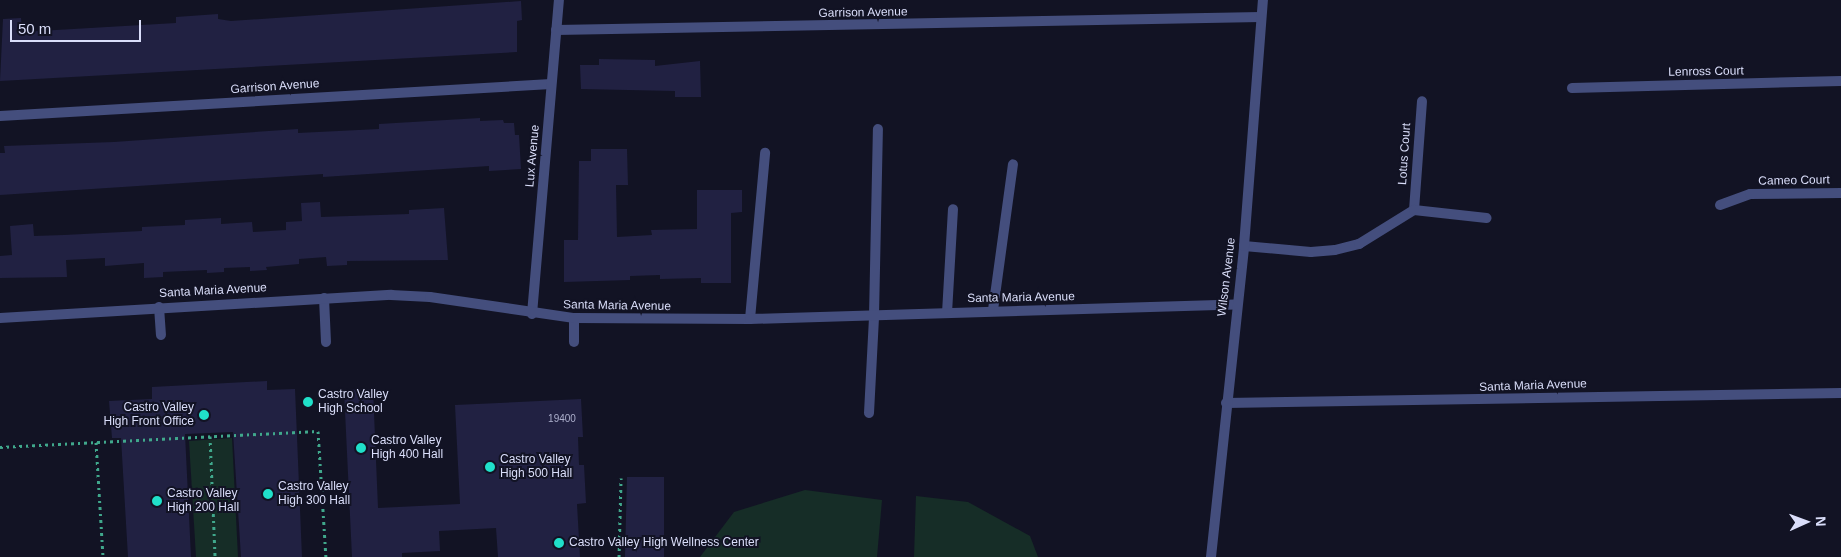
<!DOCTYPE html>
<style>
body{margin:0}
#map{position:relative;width:1841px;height:557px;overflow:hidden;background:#121324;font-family:Helvetica,sans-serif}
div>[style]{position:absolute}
.green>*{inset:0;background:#162d27}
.building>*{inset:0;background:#212142}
.path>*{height:3px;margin-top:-1.5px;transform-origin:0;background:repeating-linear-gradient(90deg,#40a88c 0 2.5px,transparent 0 6.5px)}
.service>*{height:10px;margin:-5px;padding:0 5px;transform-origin:5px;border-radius:5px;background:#444e7d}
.minor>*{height:10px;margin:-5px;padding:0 5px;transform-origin:5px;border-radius:5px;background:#444e7d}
.dots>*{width:14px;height:14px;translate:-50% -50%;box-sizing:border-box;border:2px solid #121324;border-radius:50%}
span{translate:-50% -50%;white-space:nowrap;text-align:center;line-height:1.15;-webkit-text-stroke:4px #121324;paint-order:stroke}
.number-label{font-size:10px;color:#acafcc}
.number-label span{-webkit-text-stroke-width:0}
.street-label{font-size:12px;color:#dadefa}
.poi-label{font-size:12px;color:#dadefa}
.left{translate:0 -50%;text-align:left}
.right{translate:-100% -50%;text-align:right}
.north{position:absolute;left:1781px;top:497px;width:50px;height:50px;-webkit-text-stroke:4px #121324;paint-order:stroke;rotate:88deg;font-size:14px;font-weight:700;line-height:20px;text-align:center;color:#dadefa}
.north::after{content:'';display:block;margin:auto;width:18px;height:22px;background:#dadefa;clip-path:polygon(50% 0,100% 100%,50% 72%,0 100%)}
.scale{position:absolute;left:10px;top:20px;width:131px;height:22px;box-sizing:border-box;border:2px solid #dadefa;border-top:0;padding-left:6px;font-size:15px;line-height:18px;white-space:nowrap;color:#dadefa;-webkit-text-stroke:4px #121324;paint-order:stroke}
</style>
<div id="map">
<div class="green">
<div style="clip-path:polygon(232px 438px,238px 557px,196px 557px,189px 441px)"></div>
<div style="clip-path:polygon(805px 490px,882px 500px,877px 557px,700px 557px,734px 512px)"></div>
<div style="clip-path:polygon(916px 496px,968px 502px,1030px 536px,1038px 557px,914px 557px)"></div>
</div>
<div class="building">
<div style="clip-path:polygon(521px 1px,522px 20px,517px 21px,517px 52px,0 81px,3px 19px,21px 18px,22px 32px,176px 23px,176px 17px,218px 14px,218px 19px,231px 21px)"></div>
<div style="clip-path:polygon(599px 59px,655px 60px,655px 66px,700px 61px,701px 97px,675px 97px,675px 91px,581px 89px,580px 65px,599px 65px)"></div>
<div style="clip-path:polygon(480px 118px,480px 121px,503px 120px,504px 123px,514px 123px,515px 135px,519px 135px,521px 169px,489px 171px,489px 166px,323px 177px,323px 174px,0 195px,0 153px,5px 153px,4px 146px,114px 142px,298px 129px,298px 133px,379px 129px,379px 124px)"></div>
<div style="clip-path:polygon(591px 149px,627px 149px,628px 185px,616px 185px,617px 237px,652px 235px,651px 230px,697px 229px,697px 190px,742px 190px,742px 212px,731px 213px,731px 283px,701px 283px,701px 278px,660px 279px,660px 275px,630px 276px,630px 280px,564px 282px,564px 240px,578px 240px,579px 161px,591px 161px)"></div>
<div style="clip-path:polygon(320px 202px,321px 217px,409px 214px,409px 210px,444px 208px,448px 260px,347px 261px,347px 265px,327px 266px,326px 257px,299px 259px,299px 264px,266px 267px,267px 270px,250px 271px,250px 267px,224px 268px,224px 272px,207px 273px,207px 270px,163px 272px,163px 277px,144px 278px,144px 263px,105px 266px,105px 258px,66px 260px,67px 277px,0 278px,0 256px,12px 255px,10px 226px,33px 224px,34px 236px,64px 235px,142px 231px,142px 227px,185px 225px,185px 220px,221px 218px,221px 224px,252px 222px,253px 232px,286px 230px,286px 222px,302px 221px,301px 203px)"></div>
<div style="clip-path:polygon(267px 381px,267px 390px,295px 389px,302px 557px,241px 557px,233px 432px,185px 434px,191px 557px,128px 557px,121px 438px,112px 438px,109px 401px,152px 399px,152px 387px)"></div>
<div style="clip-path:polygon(373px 389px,378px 508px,460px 504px,455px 405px,581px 399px,583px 437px,578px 437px,579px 465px,584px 465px,586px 503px,577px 504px,580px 557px,498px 557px,496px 528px,439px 531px,440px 551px,402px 553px,402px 557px,352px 557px,344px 390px)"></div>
<div style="clip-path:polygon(627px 477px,664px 477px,664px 557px,625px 557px)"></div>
</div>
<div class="path">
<div style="left:210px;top:436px;width:121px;rotate:87.6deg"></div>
<div style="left:96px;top:442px;width:115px;rotate:86.5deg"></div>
<div style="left:0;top:447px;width:318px;rotate:-2.9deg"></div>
<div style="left:318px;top:431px;width:126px;rotate:86.4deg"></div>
<div style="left:619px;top:557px;width:79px;rotate:-88.5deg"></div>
</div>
<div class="service">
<div style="left:324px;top:298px;width:44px;rotate:87.4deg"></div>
<div style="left:159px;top:307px;width:28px;rotate:86deg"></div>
<div style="left:993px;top:310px;width:147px;rotate:-82.2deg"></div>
<div style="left:947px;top:313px;width:104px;rotate:-86.7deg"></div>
<div style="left:750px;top:319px;width:167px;rotate:-84.8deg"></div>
<div style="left:574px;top:342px;width:24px;rotate:-90deg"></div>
<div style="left:869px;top:413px;width:97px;rotate:-87deg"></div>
<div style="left:874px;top:316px;width:187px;rotate:-88.8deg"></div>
</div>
<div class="minor">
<div style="left:556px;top:30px;width:705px;rotate:-1.06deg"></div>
<div style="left:1572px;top:88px;width:269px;rotate:-1.5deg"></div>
<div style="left:0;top:116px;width:552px;rotate:-3.32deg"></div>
<div style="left:1720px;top:205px;width:32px;rotate:-20deg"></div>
<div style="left:1750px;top:194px;width:91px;rotate:-0.6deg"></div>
<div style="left:1414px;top:210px;width:109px;rotate:-85.8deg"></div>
<div style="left:1244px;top:246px;width:67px;rotate:5.1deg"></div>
<div style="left:1311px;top:252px;width:24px;rotate:-5deg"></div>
<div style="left:1335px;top:250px;width:25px;rotate:-14deg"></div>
<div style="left:1359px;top:244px;width:65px;rotate:-31.7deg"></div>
<div style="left:1414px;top:210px;width:73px;rotate:6.3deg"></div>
<div style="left:532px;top:314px;width:315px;rotate:-85.1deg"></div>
<div style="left:0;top:318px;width:392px;rotate:-3.4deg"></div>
<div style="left:391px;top:295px;width:39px;rotate:3deg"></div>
<div style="left:430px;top:297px;width:146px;rotate:8.3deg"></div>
<div style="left:574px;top:318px;width:176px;rotate:0.3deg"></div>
<div style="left:750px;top:319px;width:485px;rotate:-1.7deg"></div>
<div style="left:1226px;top:403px;width:615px;rotate:-0.93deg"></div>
<div style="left:1211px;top:557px;width:313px;rotate:-83.9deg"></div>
<div style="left:1244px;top:246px;width:247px;rotate:-85.6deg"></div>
</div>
<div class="dots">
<div style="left:308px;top:402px;background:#20e0ca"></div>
<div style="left:204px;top:415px;background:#20e0ca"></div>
<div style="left:361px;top:448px;background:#20e0ca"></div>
<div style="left:490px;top:467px;background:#20e0ca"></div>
<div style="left:268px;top:494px;background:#20e0ca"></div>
<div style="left:157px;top:501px;background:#20e0ca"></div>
<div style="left:559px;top:543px;background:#20e0ca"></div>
</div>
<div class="number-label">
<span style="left:562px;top:419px">19400</span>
</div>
<div class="street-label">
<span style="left:863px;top:13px;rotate:-1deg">Garrison Avenue</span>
<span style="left:1706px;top:72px;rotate:-1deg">Lenross Court</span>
<span style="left:275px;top:87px;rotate:-4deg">Garrison Avenue</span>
<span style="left:1405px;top:154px;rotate:-86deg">Lotus Court</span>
<span style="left:533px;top:156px;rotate:-85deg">Lux Avenue</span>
<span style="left:1794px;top:181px;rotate:-1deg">Cameo Court</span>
<span style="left:1227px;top:277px;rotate:-83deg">Wilson Avenue</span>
<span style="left:213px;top:291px;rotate:-3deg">Santa Maria Avenue</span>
<span style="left:1021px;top:298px;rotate:-1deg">Santa Maria Avenue</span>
<span style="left:617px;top:306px;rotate:1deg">Santa Maria Avenue</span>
<span style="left:1533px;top:386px;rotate:-2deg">Santa Maria Avenue</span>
</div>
<div class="poi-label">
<span class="left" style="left:318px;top:402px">Castro Valley<br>High School</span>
<span class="right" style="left:194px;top:415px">Castro Valley<br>High Front Office</span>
<span class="left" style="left:371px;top:448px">Castro Valley<br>High 400 Hall</span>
<span class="left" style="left:500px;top:467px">Castro Valley<br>High 500 Hall</span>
<span class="left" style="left:278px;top:494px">Castro Valley<br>High 300 Hall</span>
<span class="left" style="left:167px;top:501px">Castro Valley<br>High 200 Hall</span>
<span class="left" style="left:569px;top:543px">Castro Valley High Wellness Center</span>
</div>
<div class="north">N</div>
<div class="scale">50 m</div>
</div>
